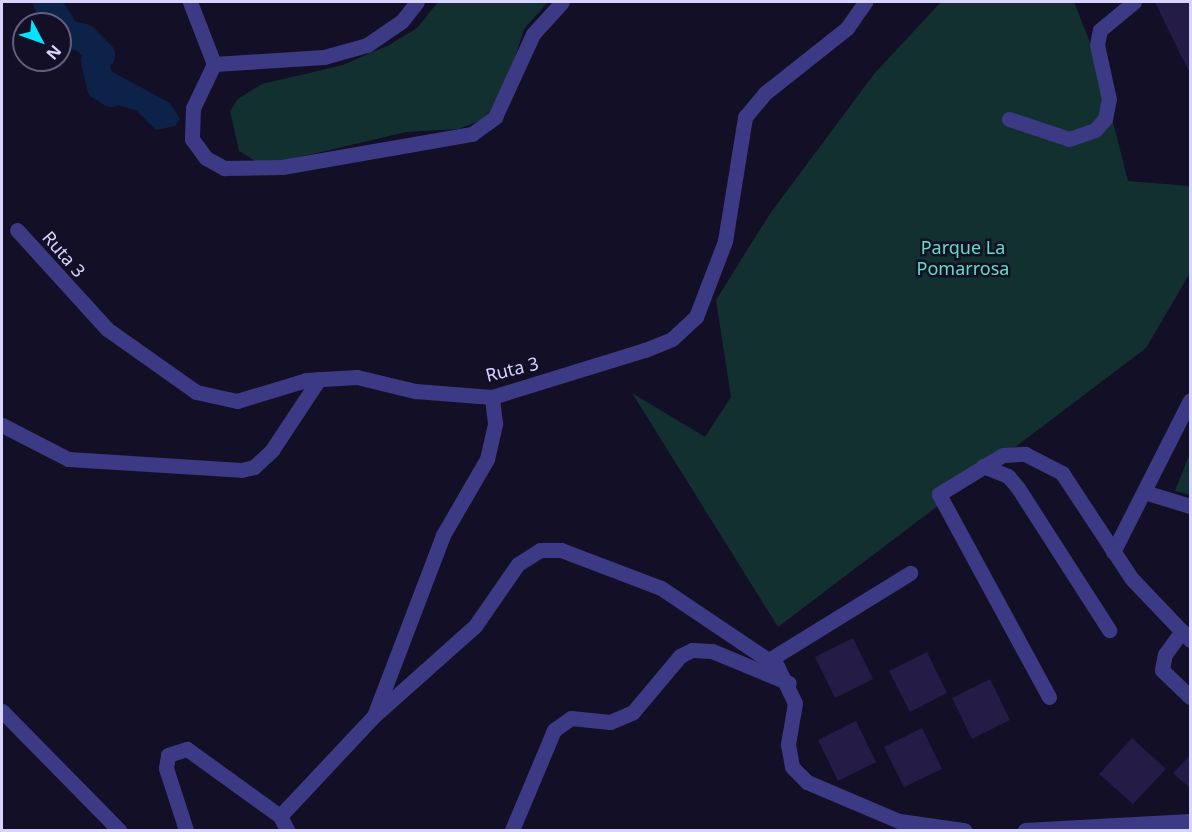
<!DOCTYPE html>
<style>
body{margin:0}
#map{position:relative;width:1192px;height:832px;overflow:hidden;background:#130f26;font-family:"Noto Sans",sans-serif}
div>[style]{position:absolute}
.green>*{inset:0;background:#12302f}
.water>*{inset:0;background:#0c2248}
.river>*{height:28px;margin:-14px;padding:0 14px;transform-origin:14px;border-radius:14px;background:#0c2248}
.building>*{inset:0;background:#241b47}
.minor>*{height:15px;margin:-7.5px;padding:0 7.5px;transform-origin:7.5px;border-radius:7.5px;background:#3d3a85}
span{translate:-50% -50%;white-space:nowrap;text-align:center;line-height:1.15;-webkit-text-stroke:5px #130f26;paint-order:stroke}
.park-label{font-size:18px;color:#5fe0c0}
.street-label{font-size:18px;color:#d9d4ff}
.frame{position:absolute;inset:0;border:3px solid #d9d4ff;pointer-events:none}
.north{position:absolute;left:12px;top:12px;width:60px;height:60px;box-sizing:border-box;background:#130f26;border:2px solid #625e7d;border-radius:50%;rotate:131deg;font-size:16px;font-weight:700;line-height:24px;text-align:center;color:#d9d4ff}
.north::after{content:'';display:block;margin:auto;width:21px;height:27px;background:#00e5ff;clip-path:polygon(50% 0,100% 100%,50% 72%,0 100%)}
</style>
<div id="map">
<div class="green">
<div style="clip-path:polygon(438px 2px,548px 2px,524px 29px,505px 90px,484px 119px,459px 129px,406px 132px,283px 161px,255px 161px,239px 151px,230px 111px,238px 99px,262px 84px,343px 65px,389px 45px,417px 28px)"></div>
<div style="clip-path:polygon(941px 2px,1074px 2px,1098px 63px,1128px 181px,1190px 186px,1190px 273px,1146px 348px,778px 627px,632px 393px,705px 437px,731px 397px,716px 300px,769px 215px,874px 74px)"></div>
<div style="clip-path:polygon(1190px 453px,1190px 495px,1175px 491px)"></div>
</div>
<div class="water">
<div style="clip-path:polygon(101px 55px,107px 69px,170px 103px,180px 119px,175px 126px,156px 130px,137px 111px,99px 99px,93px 68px)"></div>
</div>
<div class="river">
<div style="left:47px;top:2px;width:38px;rotate:58deg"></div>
<div style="left:67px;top:34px;width:17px;rotate:13deg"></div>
<div style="left:84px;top:38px;width:24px;rotate:45deg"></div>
<div style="left:101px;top:55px;width:8px;rotate:135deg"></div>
<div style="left:95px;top:61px;width:26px;rotate:77deg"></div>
<div style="left:101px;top:86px;width:12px;rotate:35deg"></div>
</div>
<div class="building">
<div style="clip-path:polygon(1155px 2px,1191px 2px,1191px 75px,1180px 54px)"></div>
<div style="clip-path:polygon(853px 638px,873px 679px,835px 698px,815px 657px)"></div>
<div style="clip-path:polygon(927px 652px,947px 693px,910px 712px,889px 671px)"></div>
<div style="clip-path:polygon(990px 679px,1010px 720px,972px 739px,952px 698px)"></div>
<div style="clip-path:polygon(856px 721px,876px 762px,838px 781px,818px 740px)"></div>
<div style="clip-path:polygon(922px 728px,942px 769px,904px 787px,884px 747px)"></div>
<div style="clip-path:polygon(1132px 738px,1166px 769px,1133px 804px,1099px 774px)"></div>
<div style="clip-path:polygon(1191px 754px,1191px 789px,1173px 773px)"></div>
</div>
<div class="minor">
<div style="left:190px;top:2px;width:66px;rotate:68.8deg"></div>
<div style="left:214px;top:64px;width:49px;rotate:115.5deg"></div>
<div style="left:193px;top:108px;width:31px;rotate:92deg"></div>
<div style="left:192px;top:139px;width:24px;rotate:54deg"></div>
<div style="left:206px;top:158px;width:21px;rotate:29deg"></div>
<div style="left:224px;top:168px;width:58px;rotate:-1deg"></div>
<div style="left:282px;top:167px;width:193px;rotate:-9.9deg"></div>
<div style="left:472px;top:134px;width:29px;rotate:-36deg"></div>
<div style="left:495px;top:117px;width:91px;rotate:-65.4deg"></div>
<div style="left:533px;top:34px;width:43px;rotate:-47.8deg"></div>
<div style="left:214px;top:64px;width:110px;rotate:-3.6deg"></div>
<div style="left:324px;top:57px;width:45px;rotate:-15.6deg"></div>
<div style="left:367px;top:45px;width:42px;rotate:-34.4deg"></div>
<div style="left:402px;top:21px;width:24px;rotate:-52deg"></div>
<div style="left:1009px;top:119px;width:63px;rotate:18.4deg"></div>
<div style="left:1069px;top:139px;width:28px;rotate:-19deg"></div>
<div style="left:1095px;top:130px;width:15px;rotate:-48deg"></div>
<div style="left:1105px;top:119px;width:20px;rotate:-79deg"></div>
<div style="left:1109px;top:99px;width:55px;rotate:-102.5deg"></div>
<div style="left:1097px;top:45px;width:15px;rotate:-79deg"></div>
<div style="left:1100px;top:30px;width:44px;rotate:-39.5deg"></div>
<div style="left:17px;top:230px;width:134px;rotate:47.7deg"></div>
<div style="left:107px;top:329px;width:109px;rotate:35.3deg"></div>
<div style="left:196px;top:392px;width:42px;rotate:12.4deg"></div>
<div style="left:237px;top:401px;width:72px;rotate:-16.9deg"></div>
<div style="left:306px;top:380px;width:51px;rotate:-3.4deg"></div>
<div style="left:357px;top:377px;width:60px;rotate:13.6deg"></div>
<div style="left:415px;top:391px;width:77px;rotate:4.5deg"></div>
<div style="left:492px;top:397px;width:160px;rotate:-17.1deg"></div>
<div style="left:645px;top:350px;width:29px;rotate:-22deg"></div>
<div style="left:672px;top:339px;width:33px;rotate:-43deg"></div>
<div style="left:696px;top:317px;width:81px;rotate:-69.1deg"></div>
<div style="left:725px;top:241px;width:126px;rotate:-80.8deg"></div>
<div style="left:745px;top:117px;width:31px;rotate:-50deg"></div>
<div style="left:765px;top:93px;width:105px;rotate:-38.4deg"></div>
<div style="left:847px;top:28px;width:32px;rotate:-55deg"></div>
<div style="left:2px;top:425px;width:74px;rotate:27.3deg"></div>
<div style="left:68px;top:459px;width:173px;rotate:3.6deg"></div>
<div style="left:241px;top:470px;width:13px;rotate:-13deg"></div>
<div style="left:254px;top:467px;width:25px;rotate:-43deg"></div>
<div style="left:272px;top:450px;width:85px;rotate:-56.5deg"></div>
<div style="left:983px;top:466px;width:27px;rotate:22deg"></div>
<div style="left:1008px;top:476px;width:16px;rotate:50deg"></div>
<div style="left:1018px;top:488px;width:169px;rotate:57.3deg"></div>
<div style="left:1144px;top:492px;width:48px;rotate:16.9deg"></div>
<div style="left:1113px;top:552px;width:170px;rotate:-63.1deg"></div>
<div style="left:1182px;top:631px;width:29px;rotate:126deg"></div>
<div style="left:1165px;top:654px;width:16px;rotate:101deg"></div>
<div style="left:1162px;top:670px;width:39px;rotate:44deg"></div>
<div style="left:769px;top:660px;width:166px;rotate:-31.7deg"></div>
<div style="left:1049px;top:697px;width:231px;rotate:-118.5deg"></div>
<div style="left:939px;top:494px;width:75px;rotate:-31.4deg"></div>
<div style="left:1003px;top:455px;width:22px;rotate:-3deg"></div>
<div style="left:1025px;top:454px;width:42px;rotate:27.2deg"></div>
<div style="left:1062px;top:473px;width:127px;rotate:56.6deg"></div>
<div style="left:1132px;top:579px;width:84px;rotate:46.4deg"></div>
<div style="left:2px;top:711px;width:167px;rotate:45.5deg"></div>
<div style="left:374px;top:716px;width:194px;rotate:-69.1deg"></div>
<div style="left:443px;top:535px;width:88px;rotate:-59.9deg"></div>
<div style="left:487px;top:459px;width:37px;rotate:-77deg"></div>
<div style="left:495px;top:423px;width:26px;rotate:-97deg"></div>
<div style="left:280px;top:816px;width:137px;rotate:-46.8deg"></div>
<div style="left:374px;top:716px;width:135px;rotate:-41.7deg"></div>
<div style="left:475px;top:626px;width:75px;rotate:-55.3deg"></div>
<div style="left:518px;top:564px;width:26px;rotate:-32deg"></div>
<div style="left:540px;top:550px;width:21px"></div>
<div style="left:561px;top:550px;width:107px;rotate:20.8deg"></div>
<div style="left:661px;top:588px;width:140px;rotate:33.9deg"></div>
<div style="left:777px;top:666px;width:41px;rotate:64.1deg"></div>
<div style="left:795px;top:703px;width:42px;rotate:99.7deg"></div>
<div style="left:788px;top:744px;width:23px;rotate:80deg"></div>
<div style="left:792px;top:767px;width:21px;rotate:45deg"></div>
<div style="left:807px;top:782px;width:100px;rotate:23deg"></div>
<div style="left:899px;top:821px;width:66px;rotate:7.9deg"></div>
<div style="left:186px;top:830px;width:65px;rotate:-107.9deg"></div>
<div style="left:166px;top:768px;width:13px;rotate:-81deg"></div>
<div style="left:168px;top:755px;width:20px;rotate:-18deg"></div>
<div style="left:187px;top:749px;width:115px;rotate:35.8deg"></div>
<div style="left:280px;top:816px;width:16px;rotate:63deg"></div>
<div style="left:512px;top:830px;width:108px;rotate:-67.2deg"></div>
<div style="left:554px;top:730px;width:21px;rotate:-35deg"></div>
<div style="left:571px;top:718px;width:39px;rotate:6deg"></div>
<div style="left:610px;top:722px;width:25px;rotate:-23deg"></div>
<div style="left:633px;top:712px;width:73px;rotate:-50deg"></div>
<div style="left:680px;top:656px;width:13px;rotate:-27deg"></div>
<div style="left:692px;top:650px;width:20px;rotate:3deg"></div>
<div style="left:712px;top:651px;width:83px;rotate:22.6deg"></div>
<div style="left:1025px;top:830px;width:165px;rotate:-3.1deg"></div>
</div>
<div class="park-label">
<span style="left:963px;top:258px">Parque La<br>Pomarrosa</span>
</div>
<div class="street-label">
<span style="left:64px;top:254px;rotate:49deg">Ruta 3</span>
<span style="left:512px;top:369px;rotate:-14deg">Ruta 3</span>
</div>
<div class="frame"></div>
<div class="north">N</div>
</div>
